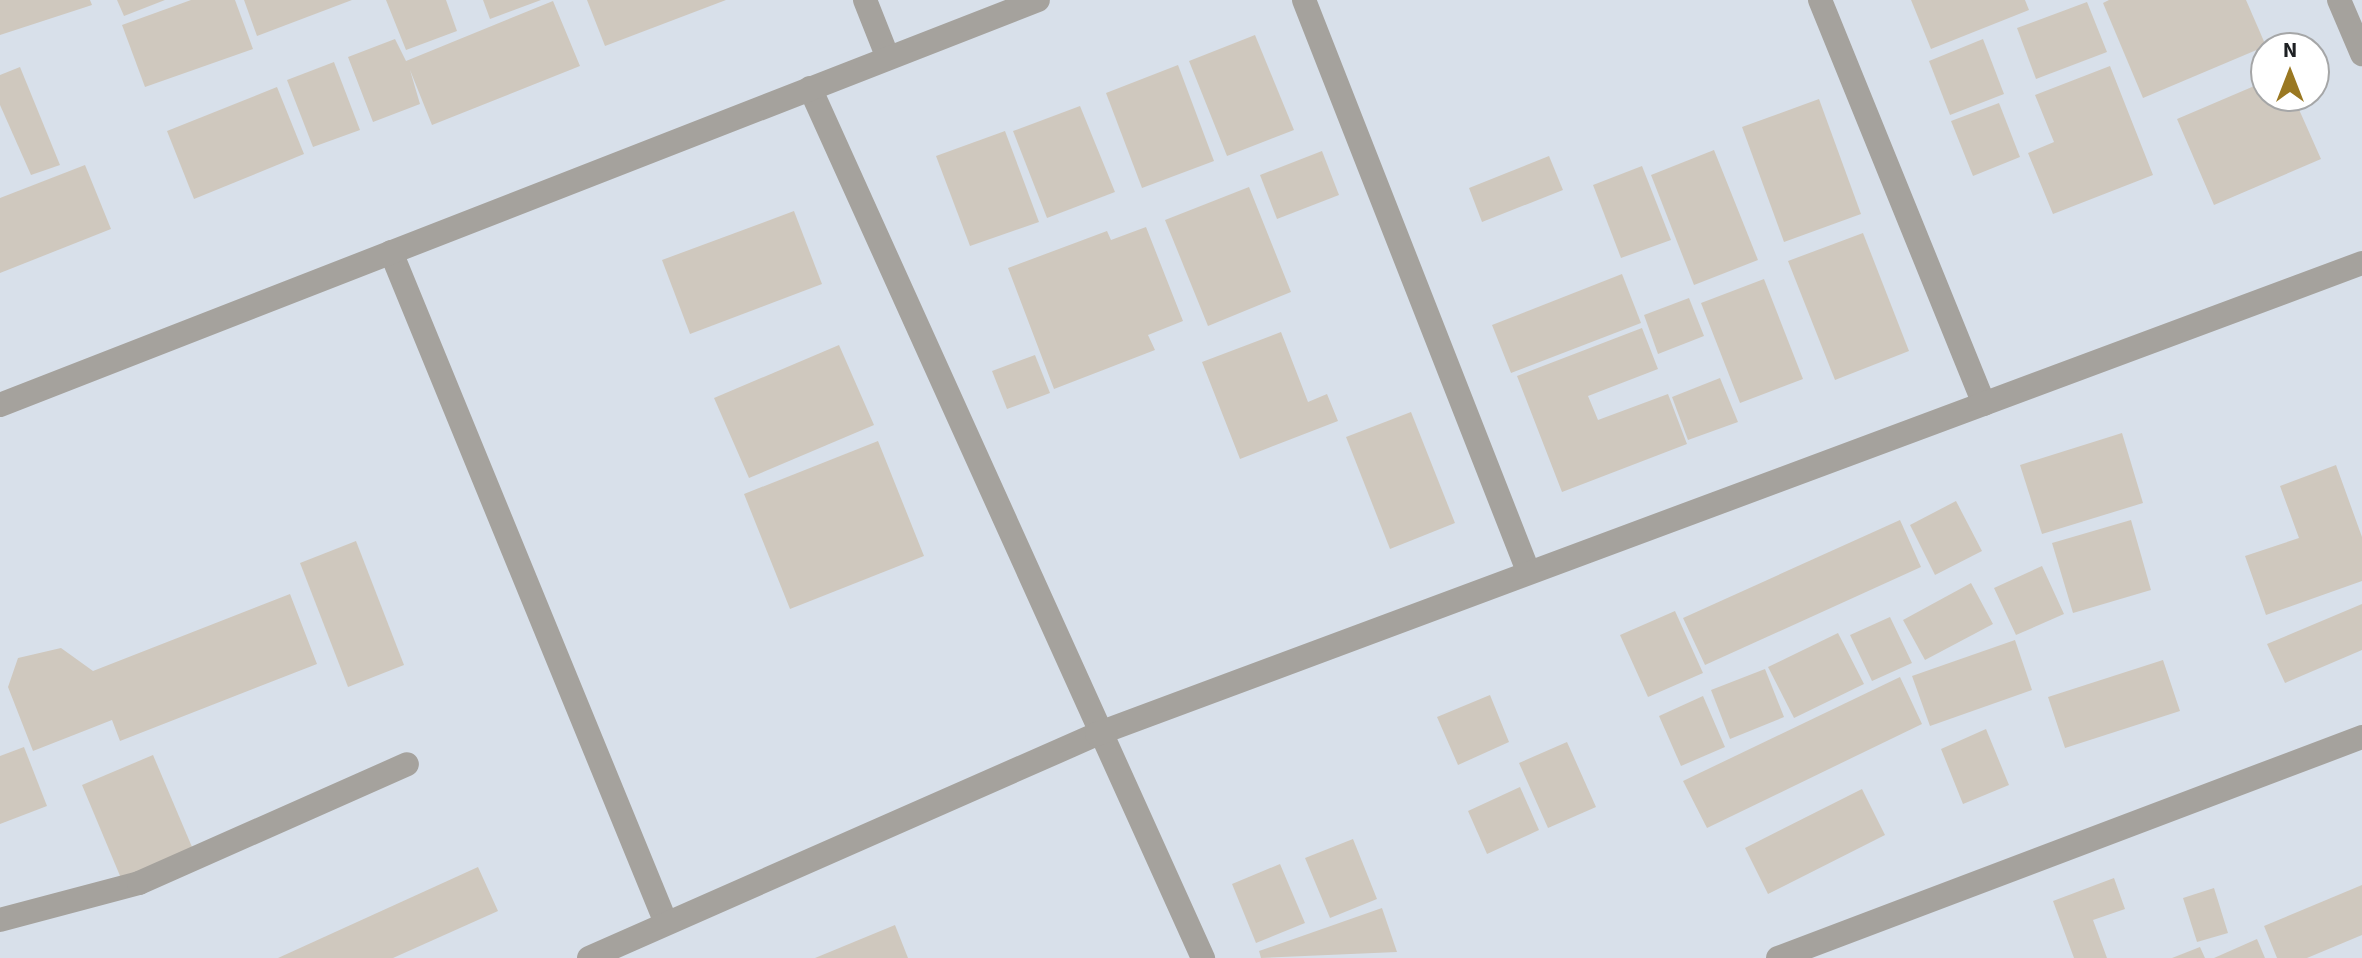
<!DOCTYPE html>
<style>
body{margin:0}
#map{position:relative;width:2362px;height:958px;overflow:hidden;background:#d8e0ea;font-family:"Source Sans 3",sans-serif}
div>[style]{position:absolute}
.building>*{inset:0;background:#cfc8be}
.minor>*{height:24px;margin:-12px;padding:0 12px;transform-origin:12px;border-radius:12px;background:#a5a29d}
span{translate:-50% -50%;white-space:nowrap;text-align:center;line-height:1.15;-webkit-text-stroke:6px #fff;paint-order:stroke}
.north{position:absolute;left:2250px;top:32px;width:80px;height:80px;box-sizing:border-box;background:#fff;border:2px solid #a5a6a7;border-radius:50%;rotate:0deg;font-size:22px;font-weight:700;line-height:32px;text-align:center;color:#1e2124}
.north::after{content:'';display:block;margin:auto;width:28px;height:36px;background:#9a7822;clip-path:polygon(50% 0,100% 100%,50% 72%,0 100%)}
</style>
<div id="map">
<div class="building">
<div style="clip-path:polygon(0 0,90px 0,92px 5px,0 35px)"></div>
<div style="clip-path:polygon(117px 0,165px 0,124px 16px)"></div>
<div style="clip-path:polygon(191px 0,235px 0,253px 49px,145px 87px,122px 25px)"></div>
<div style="clip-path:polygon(244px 0,352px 0,257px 36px)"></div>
<div style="clip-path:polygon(386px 0,446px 0,457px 31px,406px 50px)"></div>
<div style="clip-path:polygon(483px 0,541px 0,490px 19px)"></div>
<div style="clip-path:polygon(587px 0,726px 0,605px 46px)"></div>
<div style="clip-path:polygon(1911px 0,2025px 0,2029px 10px,1931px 49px)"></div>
<div style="clip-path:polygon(2109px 0,2246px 0,2266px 46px,2143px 98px,2103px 3px)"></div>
<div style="clip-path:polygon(553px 1px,580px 66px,432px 125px,410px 70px,420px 104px,373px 122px,348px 57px,395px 39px,406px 61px)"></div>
<div style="clip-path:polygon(2087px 2px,2107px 52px,2036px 79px,2017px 28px)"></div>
<div style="clip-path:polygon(1255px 35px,1294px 130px,1227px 156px,1189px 61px)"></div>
<div style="clip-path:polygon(1983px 39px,2004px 94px,1950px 115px,1929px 61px)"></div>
<div style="clip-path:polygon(334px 62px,360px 130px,313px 147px,287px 80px)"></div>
<div style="clip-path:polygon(1178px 65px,1214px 161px,1142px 188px,1106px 93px)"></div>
<div style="clip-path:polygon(2110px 66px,2153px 175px,2053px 214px,2028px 153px,2054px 142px,2035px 95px)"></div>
<div style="clip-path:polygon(20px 67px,60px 165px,31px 175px,0 105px,0 75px)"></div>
<div style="clip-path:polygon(2266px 81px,2266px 96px,2293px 96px,2321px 159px,2214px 205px,2177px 119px)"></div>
<div style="clip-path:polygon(277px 87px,304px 154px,194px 199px,167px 131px)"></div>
<div style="clip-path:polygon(1819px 99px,1861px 214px,1784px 242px,1742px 127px)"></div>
<div style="clip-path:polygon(1999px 103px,2020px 157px,1973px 176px,1951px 121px)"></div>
<div style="clip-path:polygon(1080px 106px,1115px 192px,1047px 218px,1013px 131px)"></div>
<div style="clip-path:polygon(1005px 131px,1039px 222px,970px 246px,936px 156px)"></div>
<div style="clip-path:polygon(1714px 150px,1758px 260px,1694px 285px,1651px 175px)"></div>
<div style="clip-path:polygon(1322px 151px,1339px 195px,1277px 219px,1260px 175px)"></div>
<div style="clip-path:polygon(1549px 156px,1563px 190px,1482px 222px,1469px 188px)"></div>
<div style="clip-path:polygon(85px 165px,111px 229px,0 273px,0 198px)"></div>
<div style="clip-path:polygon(1642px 166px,1671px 240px,1621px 258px,1593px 185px)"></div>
<div style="clip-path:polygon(1249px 187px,1291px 292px,1208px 326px,1165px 220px)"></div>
<div style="clip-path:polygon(794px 211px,822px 284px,690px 334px,662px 260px)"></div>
<div style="clip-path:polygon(1146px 227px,1183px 321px,1148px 335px,1155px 350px,1054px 389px,1008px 268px,1107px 231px,1111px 240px)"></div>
<div style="clip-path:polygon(1863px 233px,1909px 351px,1835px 380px,1788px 261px)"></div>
<div style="clip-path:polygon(1622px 274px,1641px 323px,1511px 373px,1492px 325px)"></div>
<div style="clip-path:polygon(1764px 279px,1803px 379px,1740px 403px,1701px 303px)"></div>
<div style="clip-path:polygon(1689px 298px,1704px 336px,1658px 354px,1644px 315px)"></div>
<div style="clip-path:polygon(1642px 328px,1658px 369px,1588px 396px,1598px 420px,1668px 394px,1687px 444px,1562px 492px,1517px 376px)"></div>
<div style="clip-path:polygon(1281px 332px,1308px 402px,1327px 394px,1338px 421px,1240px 459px,1202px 362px)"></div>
<div style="clip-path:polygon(839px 345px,874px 425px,749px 478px,714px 398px)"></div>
<div style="clip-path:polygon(1035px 355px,1050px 393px,1007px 409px,992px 371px)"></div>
<div style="clip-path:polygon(1720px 378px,1738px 422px,1688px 440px,1672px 397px)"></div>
<div style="clip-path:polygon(1411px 412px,1455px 523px,1390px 549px,1346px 437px)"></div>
<div style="clip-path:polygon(2122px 433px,2143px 503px,2042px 534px,2020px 465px)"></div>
<div style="clip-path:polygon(878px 441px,924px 556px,790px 609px,744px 494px)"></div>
<div style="clip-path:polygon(2336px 465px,2362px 537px,2362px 581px,2266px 615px,2245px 556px,2299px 538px,2280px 486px)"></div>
<div style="clip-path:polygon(1956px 501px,1982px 551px,1935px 575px,1910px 525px)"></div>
<div style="clip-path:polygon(1900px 520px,1921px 567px,1705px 665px,1683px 618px)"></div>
<div style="clip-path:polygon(2131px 520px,2151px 590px,2073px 613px,2052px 543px)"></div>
<div style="clip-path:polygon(356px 541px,404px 665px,348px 687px,300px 563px)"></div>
<div style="clip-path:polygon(2042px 566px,2064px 614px,2016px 635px,1994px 588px)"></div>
<div style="clip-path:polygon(1971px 583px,1993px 624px,1925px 660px,1903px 620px)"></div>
<div style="clip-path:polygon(290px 594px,317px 664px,120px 741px,112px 720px,33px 751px,8px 687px,18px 658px,61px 648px,93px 671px)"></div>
<div style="clip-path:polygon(2362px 604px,2362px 650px,2285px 683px,2267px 644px)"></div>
<div style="clip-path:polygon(1675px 611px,1703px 673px,1648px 697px,1620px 635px)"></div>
<div style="clip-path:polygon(1890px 617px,1912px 663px,1872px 681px,1850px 635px)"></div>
<div style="clip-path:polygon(1838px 633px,1864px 684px,1794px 718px,1768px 667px)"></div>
<div style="clip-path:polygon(2015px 640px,2032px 690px,1930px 726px,1912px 676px)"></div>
<div style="clip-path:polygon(2163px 660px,2180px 711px,2065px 748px,2048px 697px)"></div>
<div style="clip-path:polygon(1765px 669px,1784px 717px,1730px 739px,1711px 690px)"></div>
<div style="clip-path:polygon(1900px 677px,1922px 724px,1707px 828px,1683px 781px)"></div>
<div style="clip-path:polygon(1490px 695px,1509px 742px,1458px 765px,1437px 717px)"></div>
<div style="clip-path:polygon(1703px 696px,1725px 747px,1681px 766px,1659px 716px)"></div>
<div style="clip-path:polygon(1986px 729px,2009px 785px,1963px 804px,1941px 749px)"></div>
<div style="clip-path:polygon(1567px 742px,1596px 807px,1548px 828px,1519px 763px)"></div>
<div style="clip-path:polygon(24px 747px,47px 806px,0 824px,0 756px)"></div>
<div style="clip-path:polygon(153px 755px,195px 854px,123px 883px,82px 785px)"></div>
<div style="clip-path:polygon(1520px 787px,1539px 830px,1487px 854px,1468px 811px)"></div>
<div style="clip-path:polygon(1862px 789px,1885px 835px,1768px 894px,1745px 848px)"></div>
<div style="clip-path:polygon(1353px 839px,1377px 899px,1330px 918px,1305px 858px)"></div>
<div style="clip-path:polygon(1280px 864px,1305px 923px,1256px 943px,1232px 884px)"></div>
<div style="clip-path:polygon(478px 867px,498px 911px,393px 958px,278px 958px)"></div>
<div style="clip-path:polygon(2114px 878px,2125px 909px,2093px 920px,2107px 958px,2074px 958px,2053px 901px)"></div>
<div style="clip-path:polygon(2362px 885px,2362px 935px,2307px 958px,2277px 958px,2264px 926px)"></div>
<div style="clip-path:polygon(2214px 888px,2228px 933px,2197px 942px,2183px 898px)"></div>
<div style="clip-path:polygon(1382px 908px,1397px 952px,1261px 958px,1259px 951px)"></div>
<div style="clip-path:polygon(895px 925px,908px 958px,815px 958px)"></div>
<div style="clip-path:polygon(2257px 939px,2265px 958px,2214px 958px)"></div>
<div style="clip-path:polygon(2200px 947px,2205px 958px,2172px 958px)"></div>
</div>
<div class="minor">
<div style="left:865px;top:0;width:62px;rotate:68.4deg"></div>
<div style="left:1304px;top:0;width:613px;rotate:68.58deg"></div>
<div style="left:1820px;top:0;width:436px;rotate:67.9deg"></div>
<div style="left:2339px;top:0;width:59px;rotate:66.9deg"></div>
<div style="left:810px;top:88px;width:955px;rotate:65.69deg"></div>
<div style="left:391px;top:252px;width:725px;rotate:67.71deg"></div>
<div style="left:0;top:405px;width:1114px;rotate:-21.31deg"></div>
<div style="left:0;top:920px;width:144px;rotate:-14.9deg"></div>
<div style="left:139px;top:883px;width:293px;rotate:-23.9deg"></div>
<div style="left:589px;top:958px;width:555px;rotate:-23.79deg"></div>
<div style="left:1097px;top:734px;width:1350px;rotate:-20.42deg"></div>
<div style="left:1778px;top:958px;width:624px;rotate:-20.73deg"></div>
</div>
<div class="north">N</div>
</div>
